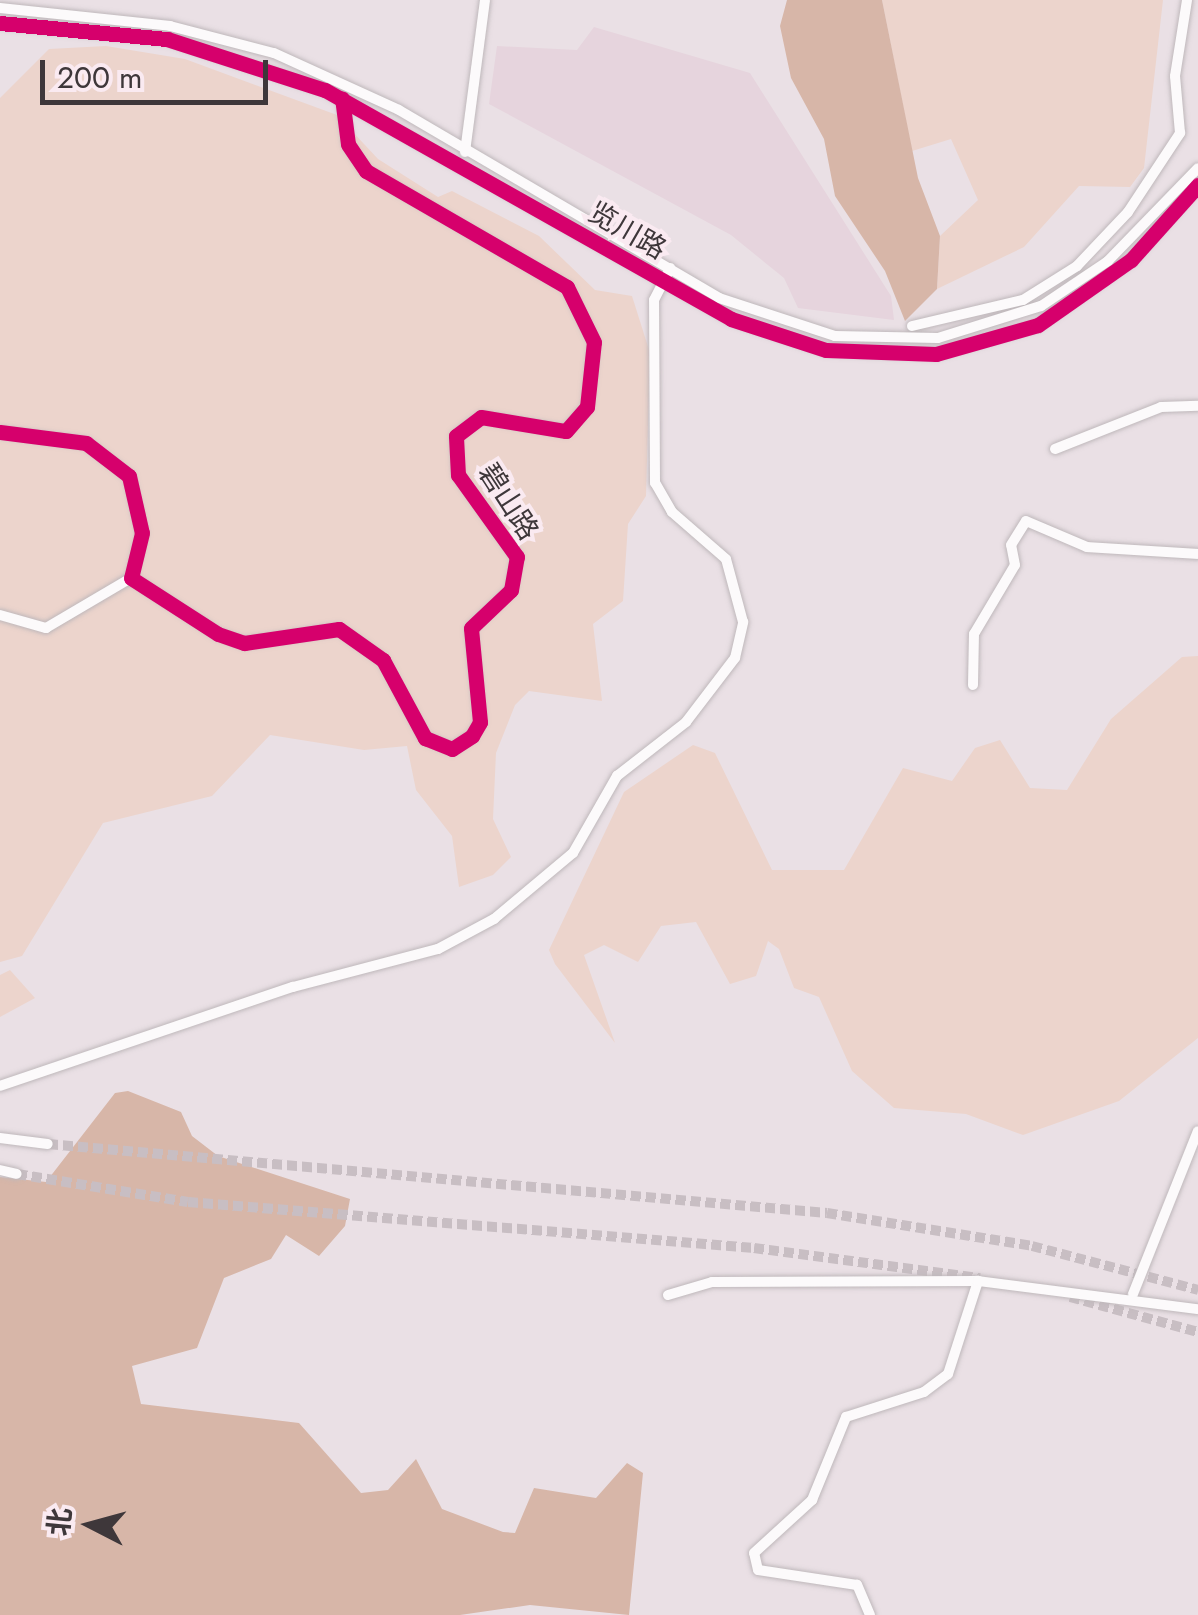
<!DOCTYPE html>
<meta charset="utf-8">
<style>
body{margin:0}
#map{position:relative;width:1198px;height:1615px;overflow:hidden;background:#eae0e5;font-family:Jost,"Noto Sans SC",sans-serif}
div>[style]{position:absolute}
.built>*{inset:0;background:#e6d4dd}
.green>*{inset:0;background:#ecd4cc}
.forest>*{inset:0;background:#d7b6a8}
.minor-tunnel>*{height:10px;margin-top:-5px;transform-origin:0;background:repeating-linear-gradient(90deg,#c8bec3 0 10px,transparent 0 15px)}
.roads{filter:drop-shadow(0 0 2px #bfb8bb) drop-shadow(0 0 2px #bfb8bb)}
.minor>*{height:10px;margin:-5px;padding:0 5px;transform-origin:5px;border-radius:5px;background:#fcfafb}
.cycleway>*{height:15px;margin:-7.5px;padding:0 7.5px;transform-origin:7.5px;border-radius:7.5px;background:#d6006c}
span{translate:-50% -50%;white-space:nowrap;text-align:center;line-height:1.15;-webkit-text-stroke:8px #faeaf1;paint-order:stroke}
.street-label{font-size:28px;color:#3e373a}
.north{position:absolute;left:40px;top:1475px;width:100px;height:100px;-webkit-text-stroke:8px #faeaf1;paint-order:stroke;rotate:276deg;font-size:28px;font-weight:700;line-height:40px;text-align:center;color:#3e373a}
.north::after{content:'';display:block;margin:auto;width:35px;height:45px;background:#3e373a;clip-path:polygon(50% 0,100% 100%,50% 72%,0 100%)}
.scale{position:absolute;left:40px;top:60px;width:228px;height:45px;box-sizing:border-box;border:5px solid #3e373a;border-top:0;padding-left:12px;font-size:30px;line-height:35px;white-space:nowrap;color:#3e373a;-webkit-text-stroke:8px #faeaf1;paint-order:stroke}
</style>
<div id="map">
<div class="built">
<div style="clip-path:polygon(594px 27px,750px 73px,891px 296px,894px 320px,798px 308px,784px 278px,731px 235px,489px 104px,497px 46px,577px 50px)"></div>
</div>
<div class="green">
<div style="clip-path:polygon(882px 0,1163px 0,1144px 168px,1130px 187px,1079px 186px,1024px 247px,937px 289px,940px 236px,978px 200px,951px 139px,912px 151px)"></div>
<div style="clip-path:polygon(106px 46px,185px 59px,337px 115px,378px 159px,438px 197px,452px 191px,539px 236px,595px 290px,632px 296px,650px 353px,646px 496px,628px 524px,623px 601px,593px 624px,602px 701px,529px 691px,515px 705px,496px 753px,493px 819px,511px 857px,493px 875px,459px 887px,452px 836px,416px 790px,407px 746px,364px 750px,270px 735px,212px 796px,103px 823px,22px 956px,0 962px,0 98px,49px 49px)"></div>
<div style="clip-path:polygon(1198px 656px,1198px 1038px,1119px 1101px,1023px 1135px,966px 1114px,894px 1108px,852px 1071px,819px 997px,794px 988px,779px 949px,768px 941px,756px 976px,730px 984px,696px 922px,661px 926px,638px 962px,604px 945px,584px 955px,615px 1043px,555px 964px,549px 950px,624px 792px,693px 745px,715px 753px,772px 870px,844px 870px,903px 768px,952px 781px,975px 748px,1000px 740px,1030px 788px,1067px 790px,1111px 719px,1182px 657px)"></div>
<div style="clip-path:polygon(10px 970px,35px 998px,0 1017px,0 975px)"></div>
</div>
<div class="forest">
<div style="clip-path:polygon(787px 0,882px 0,918px 178px,940px 236px,937px 289px,905px 321px,885px 271px,835px 196px,824px 139px,791px 78px,780px 26px)"></div>
<div style="clip-path:polygon(128px 1091px,181px 1112px,192px 1136px,218px 1156px,350px 1199px,345px 1226px,319px 1256px,286px 1235px,271px 1259px,224px 1278px,197px 1348px,132px 1366px,141px 1404px,299px 1423px,361px 1493px,388px 1490px,416px 1459px,442px 1509px,503px 1532px,515px 1533px,534px 1488px,596px 1498px,627px 1463px,643px 1473px,629px 1615px,530px 1605px,460px 1615px,0 1615px,0 1177px,46px 1182px,115px 1093px)"></div>
</div>
<div class="minor-tunnel">
<div style="left:48px;top:1144px;width:782px;rotate:5.06deg"></div>
<div style="left:827px;top:1213px;width:208px;rotate:9.1deg"></div>
<div style="left:1032px;top:1246px;width:172px;rotate:14.8deg"></div>
<div style="left:17px;top:1174px;width:173px;rotate:9.3deg"></div>
<div style="left:188px;top:1202px;width:568px;rotate:4.65deg"></div>
<div style="left:754px;top:1248px;width:228px;rotate:7.6deg"></div>
<div style="left:1070px;top:1297px;width:133px;rotate:15.3deg"></div>
</div>
<div class="roads">
<div class="minor">
<div style="left:0;top:8px;width:171px;rotate:6deg"></div>
<div style="left:170px;top:26px;width:107px;rotate:14.6deg"></div>
<div style="left:274px;top:53px;width:137px;rotate:24.5deg"></div>
<div style="left:399px;top:110px;width:371px;rotate:30.4deg"></div>
<div style="left:719px;top:298px;width:122px;rotate:18.1deg"></div>
<div style="left:835px;top:336px;width:103px;rotate:1.1deg"></div>
<div style="left:938px;top:338px;width:108px;rotate:-17.3deg"></div>
<div style="left:1041px;top:306px;width:81px;rotate:-33.9deg"></div>
<div style="left:1108px;top:261px;width:129px;rotate:-45.9deg"></div>
<div style="left:0;top:23px;width:168px;rotate:5.5deg"></div>
<div style="left:167px;top:39px;width:166px;rotate:17.9deg"></div>
<div style="left:325px;top:90px;width:466px;rotate:29.4deg"></div>
<div style="left:731px;top:319px;width:100px;rotate:18.1deg"></div>
<div style="left:826px;top:350px;width:110px;rotate:2.1deg"></div>
<div style="left:936px;top:354px;width:106px;rotate:-15.9deg"></div>
<div style="left:1038px;top:325px;width:113px;rotate:-35deg"></div>
<div style="left:1131px;top:260px;width:101px;rotate:-48.2deg"></div>
<div style="left:465px;top:152px;width:153px;rotate:-82.5deg"></div>
<div style="left:912px;top:326px;width:114px;rotate:-13.2deg"></div>
<div style="left:1023px;top:300px;width:64px;rotate:-32.2deg"></div>
<div style="left:1077px;top:266px;width:74px;rotate:-46.6deg"></div>
<div style="left:1128px;top:212px;width:95px;rotate:-56.6deg"></div>
<div style="left:1180px;top:133px;width:57px;rotate:-95deg"></div>
<div style="left:1175px;top:76px;width:77px;rotate:-81deg"></div>
<div style="left:0;top:432px;width:87px;rotate:7.3deg"></div>
<div style="left:86px;top:443px;width:54px;rotate:37.5deg"></div>
<div style="left:129px;top:476px;width:58px;rotate:77.2deg"></div>
<div style="left:142px;top:533px;width:46px;rotate:103.7deg"></div>
<div style="left:131px;top:578px;width:103px;rotate:32.8deg"></div>
<div style="left:218px;top:634px;width:28px;rotate:19deg"></div>
<div style="left:244px;top:643px;width:96px;rotate:-8.4deg"></div>
<div style="left:339px;top:629px;width:54px;rotate:35.2deg"></div>
<div style="left:383px;top:660px;width:89px;rotate:61.7deg"></div>
<div style="left:425px;top:738px;width:29px;rotate:22deg"></div>
<div style="left:452px;top:749px;width:24px;rotate:-33deg"></div>
<div style="left:472px;top:736px;width:16px;rotate:-60deg"></div>
<div style="left:480px;top:722px;width:94px;rotate:-95.5deg"></div>
<div style="left:471px;top:628px;width:55px;rotate:-43.5deg"></div>
<div style="left:511px;top:590px;width:34px;rotate:-80deg"></div>
<div style="left:517px;top:557px;width:101px;rotate:-125.7deg"></div>
<div style="left:458px;top:475px;width:39px;rotate:-93deg"></div>
<div style="left:456px;top:436px;width:31px;rotate:-37deg"></div>
<div style="left:481px;top:417px;width:86px;rotate:9.4deg"></div>
<div style="left:566px;top:431px;width:32px;rotate:-49deg"></div>
<div style="left:587px;top:407px;width:65px;rotate:-83.9deg"></div>
<div style="left:594px;top:342px;width:61px;rotate:-116.1deg"></div>
<div style="left:567px;top:287px;width:232px;rotate:-150deg"></div>
<div style="left:366px;top:171px;width:32px;rotate:-124deg"></div>
<div style="left:348px;top:144px;width:46px;rotate:-97.4deg"></div>
<div style="left:1055px;top:449px;width:114px;rotate:-21.6deg"></div>
<div style="left:1161px;top:407px;width:37px;rotate:-2deg"></div>
<div style="left:0;top:615px;width:48px;rotate:15.8deg"></div>
<div style="left:46px;top:628px;width:99px;rotate:-30.5deg"></div>
<div style="left:973px;top:685px;width:51px;rotate:-88.9deg"></div>
<div style="left:974px;top:634px;width:80px;rotate:-59.3deg"></div>
<div style="left:1015px;top:565px;width:20px;rotate:-101deg"></div>
<div style="left:1011px;top:545px;width:28px;rotate:-58deg"></div>
<div style="left:1026px;top:521px;width:66px;rotate:23.1deg"></div>
<div style="left:1087px;top:547px;width:111px;rotate:3.6deg"></div>
<div style="left:0;top:1086px;width:309px;rotate:-18.7deg"></div>
<div style="left:293px;top:987px;width:150px;rotate:-14.7deg"></div>
<div style="left:438px;top:949px;width:64px;rotate:-28.2deg"></div>
<div style="left:494px;top:919px;width:103px;rotate:-39.9deg"></div>
<div style="left:573px;top:853px;width:89px;rotate:-60.3deg"></div>
<div style="left:617px;top:776px;width:88px;rotate:-38deg"></div>
<div style="left:686px;top:722px;width:81px;rotate:-52.6deg"></div>
<div style="left:735px;top:658px;width:37px;rotate:-77deg"></div>
<div style="left:743px;top:622px;width:65px;rotate:-105.1deg"></div>
<div style="left:726px;top:559px;width:72px;rotate:-139deg"></div>
<div style="left:672px;top:512px;width:34px;rotate:-120deg"></div>
<div style="left:655px;top:483px;width:183px;rotate:-90.3deg"></div>
<div style="left:654px;top:300px;width:36px;rotate:-63deg"></div>
<div style="left:0;top:1138px;width:48px;rotate:7.1deg"></div>
<div style="left:0;top:1170px;width:17px;rotate:13deg"></div>
<div style="left:1133px;top:1294px;width:175px;rotate:-68.3deg"></div>
<div style="left:668px;top:1295px;width:46px;rotate:-16.5deg"></div>
<div style="left:712px;top:1282px;width:266px;rotate:-0.2deg"></div>
<div style="left:870px;top:1615px;width:33px;rotate:-113deg"></div>
<div style="left:857px;top:1585px;width:100px;rotate:-171.4deg"></div>
<div style="left:758px;top:1570px;width:17px;rotate:-103deg"></div>
<div style="left:754px;top:1553px;width:79px;rotate:-42.4deg"></div>
<div style="left:812px;top:1500px;width:90px;rotate:-67.7deg"></div>
<div style="left:846px;top:1417px;width:82px;rotate:-17.8deg"></div>
<div style="left:924px;top:1392px;width:30px;rotate:-37deg"></div>
<div style="left:948px;top:1374px;width:98px;rotate:-72.1deg"></div>
<div style="left:978px;top:1281px;width:222px;rotate:7.3deg"></div>
</div>
</div>
<div class="cycleway">
<div style="left:0;top:23px;width:168px;rotate:5.5deg"></div>
<div style="left:167px;top:39px;width:166px;rotate:17.9deg"></div>
<div style="left:325px;top:90px;width:466px;rotate:29.4deg"></div>
<div style="left:731px;top:319px;width:100px;rotate:18.1deg"></div>
<div style="left:826px;top:350px;width:110px;rotate:2.1deg"></div>
<div style="left:936px;top:354px;width:106px;rotate:-15.9deg"></div>
<div style="left:1038px;top:325px;width:113px;rotate:-35deg"></div>
<div style="left:1131px;top:260px;width:101px;rotate:-48.2deg"></div>
<div style="left:0;top:432px;width:87px;rotate:7.3deg"></div>
<div style="left:86px;top:443px;width:54px;rotate:37.5deg"></div>
<div style="left:129px;top:476px;width:58px;rotate:77.2deg"></div>
<div style="left:142px;top:533px;width:46px;rotate:103.7deg"></div>
<div style="left:131px;top:578px;width:103px;rotate:32.8deg"></div>
<div style="left:218px;top:634px;width:28px;rotate:19deg"></div>
<div style="left:244px;top:643px;width:96px;rotate:-8.4deg"></div>
<div style="left:339px;top:629px;width:54px;rotate:35.2deg"></div>
<div style="left:383px;top:660px;width:89px;rotate:61.7deg"></div>
<div style="left:425px;top:738px;width:29px;rotate:22deg"></div>
<div style="left:452px;top:749px;width:24px;rotate:-33deg"></div>
<div style="left:472px;top:736px;width:16px;rotate:-60deg"></div>
<div style="left:480px;top:722px;width:94px;rotate:-95.5deg"></div>
<div style="left:471px;top:628px;width:55px;rotate:-43.5deg"></div>
<div style="left:511px;top:590px;width:34px;rotate:-80deg"></div>
<div style="left:517px;top:557px;width:101px;rotate:-125.7deg"></div>
<div style="left:458px;top:475px;width:39px;rotate:-93deg"></div>
<div style="left:456px;top:436px;width:31px;rotate:-37deg"></div>
<div style="left:481px;top:417px;width:86px;rotate:9.4deg"></div>
<div style="left:566px;top:431px;width:32px;rotate:-49deg"></div>
<div style="left:587px;top:407px;width:65px;rotate:-83.9deg"></div>
<div style="left:594px;top:342px;width:61px;rotate:-116.1deg"></div>
<div style="left:567px;top:287px;width:232px;rotate:-150deg"></div>
<div style="left:366px;top:171px;width:32px;rotate:-124deg"></div>
<div style="left:348px;top:144px;width:46px;rotate:-97.4deg"></div>
</div>
<div class="street-label">
<span style="left:627px;top:231px;rotate:30deg">览川路</span>
<span style="left:508px;top:502px;rotate:57deg">碧山路</span>
</div>
<div class="north">北</div>
<div class="scale">200 m</div>
</div>
